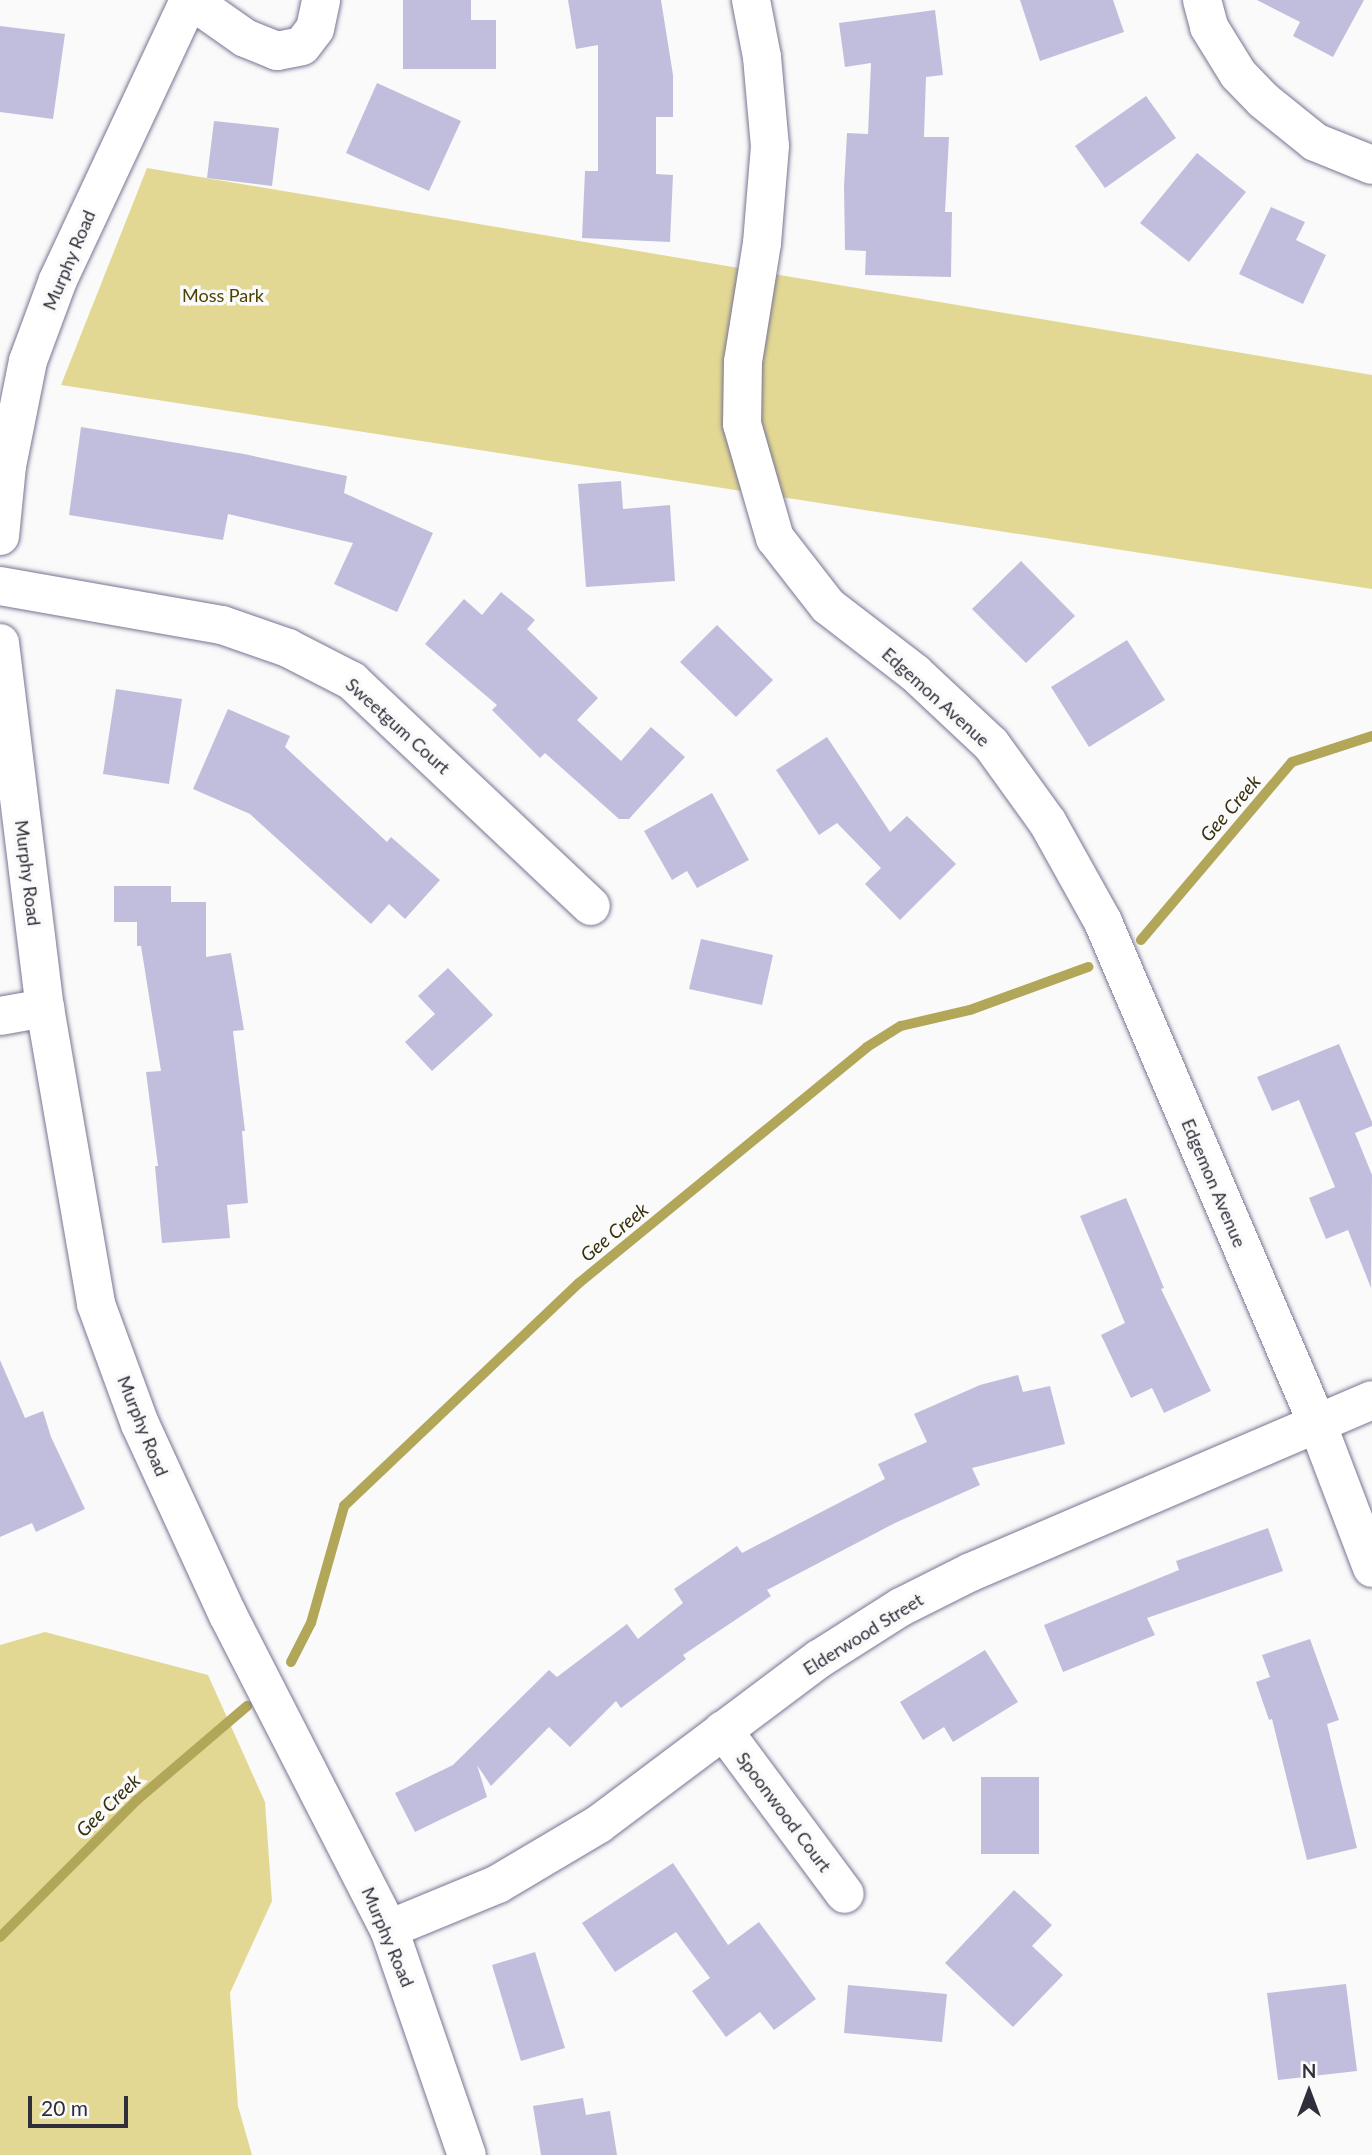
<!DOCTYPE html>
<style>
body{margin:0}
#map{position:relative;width:1372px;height:2155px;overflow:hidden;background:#fafafa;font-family:Lato,sans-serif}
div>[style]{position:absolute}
.green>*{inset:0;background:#e3d893}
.stream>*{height:10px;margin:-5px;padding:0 5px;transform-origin:5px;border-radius:5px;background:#b2a658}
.building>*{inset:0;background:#c1bedd}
.roads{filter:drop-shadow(0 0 2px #787592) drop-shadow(0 0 2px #787592)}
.minor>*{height:38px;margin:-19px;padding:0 19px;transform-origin:19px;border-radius:19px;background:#fff}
span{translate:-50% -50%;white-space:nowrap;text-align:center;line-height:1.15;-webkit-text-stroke:7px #fafafa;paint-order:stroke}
.street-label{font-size:18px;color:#2f2e3a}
.park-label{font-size:18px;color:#4c4302}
.water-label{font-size:19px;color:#342e0b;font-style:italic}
.north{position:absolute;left:1274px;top:2057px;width:70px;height:70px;-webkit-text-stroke:5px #fafafa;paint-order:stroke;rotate:0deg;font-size:19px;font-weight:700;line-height:28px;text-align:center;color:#2f2e3a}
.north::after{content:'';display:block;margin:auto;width:24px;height:32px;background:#2f2e3a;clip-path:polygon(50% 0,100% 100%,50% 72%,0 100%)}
.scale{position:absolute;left:28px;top:2096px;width:100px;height:32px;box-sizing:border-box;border:4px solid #2f2e3a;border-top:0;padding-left:9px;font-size:21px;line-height:24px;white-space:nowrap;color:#2f2e3a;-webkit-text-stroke:5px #fafafa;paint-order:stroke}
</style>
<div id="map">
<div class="green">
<div style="clip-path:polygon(147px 168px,1372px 375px,1372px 589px,61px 385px)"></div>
<div style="clip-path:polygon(45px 1632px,208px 1675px,265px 1802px,272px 1901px,230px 1993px,238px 2106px,252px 2155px,0 2155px,0 1645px)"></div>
</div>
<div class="stream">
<div style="left:1141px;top:940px;width:233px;rotate:-49.7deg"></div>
<div style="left:1292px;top:762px;width:84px;rotate:-18deg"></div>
<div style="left:291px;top:1662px;width:44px;rotate:-62.9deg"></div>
<div style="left:311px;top:1623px;width:122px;rotate:-74.2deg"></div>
<div style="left:344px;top:1506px;width:324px;rotate:-43.5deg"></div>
<div style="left:579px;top:1283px;width:372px;rotate:-39.3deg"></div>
<div style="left:867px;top:1047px;width:40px;rotate:-32deg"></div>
<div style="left:901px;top:1026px;width:71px;rotate:-13.1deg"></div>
<div style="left:970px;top:1010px;width:126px;rotate:-20deg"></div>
<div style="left:0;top:1937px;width:194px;rotate:-45deg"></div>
<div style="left:137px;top:1800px;width:145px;rotate:-40.5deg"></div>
</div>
<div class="building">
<div style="clip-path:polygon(403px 0,471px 0,471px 20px,496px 20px,496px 69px,403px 69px)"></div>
<div style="clip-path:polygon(568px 0,661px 0,673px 75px,673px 117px,656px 117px,656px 174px,673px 175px,670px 242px,582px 238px,585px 171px,598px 171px,598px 45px,576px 49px)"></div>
<div style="clip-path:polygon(1020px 0,1113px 0,1124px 32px,1040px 61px)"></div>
<div style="clip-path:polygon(1257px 0,1364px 0,1333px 57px,1293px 36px,1300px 22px)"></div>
<div style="clip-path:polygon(935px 10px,943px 75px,926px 77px,924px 137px,949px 137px,945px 212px,952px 212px,951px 277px,865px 275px,866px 251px,845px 250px,844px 186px,847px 133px,868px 134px,871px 63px,845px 67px,839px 23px)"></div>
<div style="clip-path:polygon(0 26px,65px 34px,53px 119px,0 112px)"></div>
<div style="clip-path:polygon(377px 83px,461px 121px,429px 191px,346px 153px)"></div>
<div style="clip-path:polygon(1146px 96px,1176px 138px,1105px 188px,1075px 146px)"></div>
<div style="clip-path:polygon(214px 121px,279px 128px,272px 186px,207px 178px)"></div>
<div style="clip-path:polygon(1197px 153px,1246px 192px,1189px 262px,1140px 223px)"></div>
<div style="clip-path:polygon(1271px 207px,1305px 222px,1296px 240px,1326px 255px,1303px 304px,1239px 274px)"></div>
<div style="clip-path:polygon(81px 427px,244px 454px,347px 476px,344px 493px,433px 533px,397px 612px,334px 584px,353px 543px,228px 514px,223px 540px,69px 515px)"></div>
<div style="clip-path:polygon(621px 481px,623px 509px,670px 505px,675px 581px,586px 587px,578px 484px)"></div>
<div style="clip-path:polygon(1021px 561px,1075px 616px,1026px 663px,972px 609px)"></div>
<div style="clip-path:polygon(501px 592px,535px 620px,527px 629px,598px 698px,577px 720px,621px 761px,651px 727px,685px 757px,629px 819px,619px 819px,545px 753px,540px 758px,492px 710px,497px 705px,425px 644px,464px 599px,482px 615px)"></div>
<div style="clip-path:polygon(717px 625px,773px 680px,736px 717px,680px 662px)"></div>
<div style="clip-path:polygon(1127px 640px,1165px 700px,1089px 747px,1051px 687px)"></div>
<div style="clip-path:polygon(116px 689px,182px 699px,169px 784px,103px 774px)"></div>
<div style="clip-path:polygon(228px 709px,290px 736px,285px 747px,387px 842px,391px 837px,440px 880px,405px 919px,389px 904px,371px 924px,250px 814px,193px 789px)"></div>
<div style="clip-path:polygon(827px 737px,890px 832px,907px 816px,956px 864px,900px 920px,865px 884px,881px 868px,837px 823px,819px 835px,776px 770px)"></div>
<div style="clip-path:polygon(712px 793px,749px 860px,697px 888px,687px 871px,672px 880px,644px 831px)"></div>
<div style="clip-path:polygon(114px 886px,171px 886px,171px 902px,206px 902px,206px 957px,231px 953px,244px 1030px,233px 1031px,245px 1131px,242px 1131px,248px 1203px,227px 1205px,230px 1238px,162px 1243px,155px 1166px,158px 1166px,146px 1072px,161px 1071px,141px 946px,137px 946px,137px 922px,114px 922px)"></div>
<div style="clip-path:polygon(701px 939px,773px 955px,762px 1005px,689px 989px)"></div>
<div style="clip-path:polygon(448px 968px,493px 1015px,432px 1071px,405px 1042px,435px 1014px,418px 996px)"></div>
<div style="clip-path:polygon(1339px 1044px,1372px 1122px,1372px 1126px,1355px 1133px,1372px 1175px,1371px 1288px,1348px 1230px,1326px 1239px,1309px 1198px,1335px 1187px,1299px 1100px,1272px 1111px,1257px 1077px)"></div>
<div style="clip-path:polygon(1126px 1198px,1164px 1288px,1161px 1289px,1211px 1391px,1164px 1413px,1152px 1388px,1131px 1398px,1101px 1335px,1125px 1323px,1080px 1216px)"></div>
<div style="clip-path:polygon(0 1360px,25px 1418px,43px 1411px,51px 1437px,85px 1509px,36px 1532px,32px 1523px,0 1537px)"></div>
<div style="clip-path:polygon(1018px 1375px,1023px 1392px,1050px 1386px,1065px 1444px,972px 1468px,980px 1485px,895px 1523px,767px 1590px,771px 1596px,683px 1655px,686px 1659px,621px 1708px,616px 1701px,570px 1747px,549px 1727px,491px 1786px,477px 1765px,487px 1797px,415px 1832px,395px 1793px,453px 1765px,549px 1670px,557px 1677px,627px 1624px,638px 1639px,683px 1603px,674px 1589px,737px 1546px,742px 1553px,885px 1479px,878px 1464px,927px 1442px,914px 1414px,980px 1385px)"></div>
<div style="clip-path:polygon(1268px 1528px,1283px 1571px,1147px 1618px,1155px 1635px,1063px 1672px,1044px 1625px,1179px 1570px,1176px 1561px)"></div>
<div style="clip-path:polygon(1310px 1639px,1339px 1720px,1327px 1724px,1357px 1848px,1307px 1860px,1272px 1719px,1269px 1720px,1256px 1682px,1270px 1677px,1262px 1655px)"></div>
<div style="clip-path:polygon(985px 1650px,1018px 1702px,953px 1742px,944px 1727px,923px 1740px,900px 1702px)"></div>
<div style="clip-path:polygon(981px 1777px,1039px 1777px,1039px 1854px,981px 1854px)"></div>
<div style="clip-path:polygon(673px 1863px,728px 1945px,759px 1922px,816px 1999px,774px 2030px,760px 2012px,726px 2037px,692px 1991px,710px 1978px,676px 1932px,615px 1972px,582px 1923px)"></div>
<div style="clip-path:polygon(1014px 1890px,1052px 1925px,1032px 1946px,1063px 1975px,1013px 2027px,945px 1963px)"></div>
<div style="clip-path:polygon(535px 1952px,565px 2048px,521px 2061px,492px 1965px)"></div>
<div style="clip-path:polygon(1346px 1984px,1357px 2071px,1278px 2080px,1267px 1993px)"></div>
<div style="clip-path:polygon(848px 1985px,947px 1994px,942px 2042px,844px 2033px)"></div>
<div style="clip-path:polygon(583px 2098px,586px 2115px,610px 2111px,617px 2155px,541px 2155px,533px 2106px)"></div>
</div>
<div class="roads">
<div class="minor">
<div style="left:191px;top:0;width:66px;rotate:35.1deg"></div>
<div style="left:245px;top:38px;width:35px;rotate:22deg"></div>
<div style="left:277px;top:51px;width:25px;rotate:-11deg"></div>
<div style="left:302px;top:46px;width:21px;rotate:-53deg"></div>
<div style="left:315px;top:29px;width:30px;rotate:-78deg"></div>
<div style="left:751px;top:0;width:58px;rotate:79.1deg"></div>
<div style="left:762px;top:57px;width:89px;rotate:84.9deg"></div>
<div style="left:770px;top:146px;width:97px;rotate:94.7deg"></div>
<div style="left:762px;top:243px;width:121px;rotate:99.1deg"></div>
<div style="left:743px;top:362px;width:62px;rotate:90.9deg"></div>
<div style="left:742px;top:424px;width:119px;rotate:73.9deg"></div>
<div style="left:775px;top:538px;width:86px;rotate:52.1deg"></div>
<div style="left:828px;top:606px;width:110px;rotate:37.6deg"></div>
<div style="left:915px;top:673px;width:104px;rotate:43.1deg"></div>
<div style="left:991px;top:744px;width:97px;rotate:54.2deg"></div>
<div style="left:1048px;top:823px;width:113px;rotate:60.9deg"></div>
<div style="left:1103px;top:922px;width:545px;rotate:66.87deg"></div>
<div style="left:1317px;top:1423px;width:155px;rotate:69.2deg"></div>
<div style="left:1202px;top:0;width:28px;rotate:75deg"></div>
<div style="left:1209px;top:27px;width:55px;rotate:58.3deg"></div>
<div style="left:1238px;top:74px;width:36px;rotate:46deg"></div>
<div style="left:1263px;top:100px;width:67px;rotate:38.9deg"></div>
<div style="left:1315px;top:142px;width:61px;rotate:22deg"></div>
<div style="left:0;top:536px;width:70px;rotate:-84.3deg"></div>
<div style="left:7px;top:466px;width:107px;rotate:-78.7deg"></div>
<div style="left:28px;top:361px;width:86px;rotate:-69.7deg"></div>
<div style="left:58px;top:280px;width:309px;rotate:-64.9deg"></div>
<div style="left:0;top:586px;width:225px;rotate:10deg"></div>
<div style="left:222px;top:625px;width:70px;rotate:19.2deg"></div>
<div style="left:288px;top:648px;width:72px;rotate:27.3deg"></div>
<div style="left:352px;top:681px;width:328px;rotate:43.3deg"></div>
<div style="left:0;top:643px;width:368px;rotate:83deg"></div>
<div style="left:45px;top:1008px;width:300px;rotate:80.2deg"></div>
<div style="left:96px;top:1304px;width:128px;rotate:69.9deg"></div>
<div style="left:140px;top:1424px;width:210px;rotate:65.3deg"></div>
<div style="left:228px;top:1615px;width:353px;rotate:62.9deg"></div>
<div style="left:389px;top:1929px;width:239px;rotate:71deg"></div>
<div style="left:0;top:1016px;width:46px;rotate:-10.1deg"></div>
<div style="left:723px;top:1730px;width:204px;rotate:53.4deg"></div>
<div style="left:389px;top:1929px;width:118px;rotate:-22.4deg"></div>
<div style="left:498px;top:1884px;width:117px;rotate:-30.7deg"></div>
<div style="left:599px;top:1824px;width:275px;rotate:-36.9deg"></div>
<div style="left:819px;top:1659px;width:97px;rotate:-32.4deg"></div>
<div style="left:901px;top:1607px;width:78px;rotate:-26.6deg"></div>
<div style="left:971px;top:1572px;width:436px;rotate:-23.2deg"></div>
</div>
</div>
<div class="street-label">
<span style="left:69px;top:260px;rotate:-67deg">Murphy Road</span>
<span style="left:936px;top:697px;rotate:42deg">Edgemon Avenue</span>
<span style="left:398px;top:726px;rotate:42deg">Sweetgum Court</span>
<span style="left:28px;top:873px;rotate:83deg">Murphy Road</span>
<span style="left:1214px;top:1183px;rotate:67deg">Edgemon Avenue</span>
<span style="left:143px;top:1426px;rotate:68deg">Murphy Road</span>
<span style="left:863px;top:1634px;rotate:-32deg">Elderwood Street</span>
<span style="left:784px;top:1812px;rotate:53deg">Spoonwood Court</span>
<span style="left:388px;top:1937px;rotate:67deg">Murphy Road</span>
</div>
<div class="park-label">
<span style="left:223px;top:295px">Moss Park</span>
</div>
<div class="water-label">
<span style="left:1230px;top:808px;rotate:-49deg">Gee Creek</span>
<span style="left:614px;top:1232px;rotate:-39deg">Gee Creek</span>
<span style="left:108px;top:1805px;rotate:-44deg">Gee Creek</span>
</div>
<div class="north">N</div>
<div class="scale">20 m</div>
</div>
